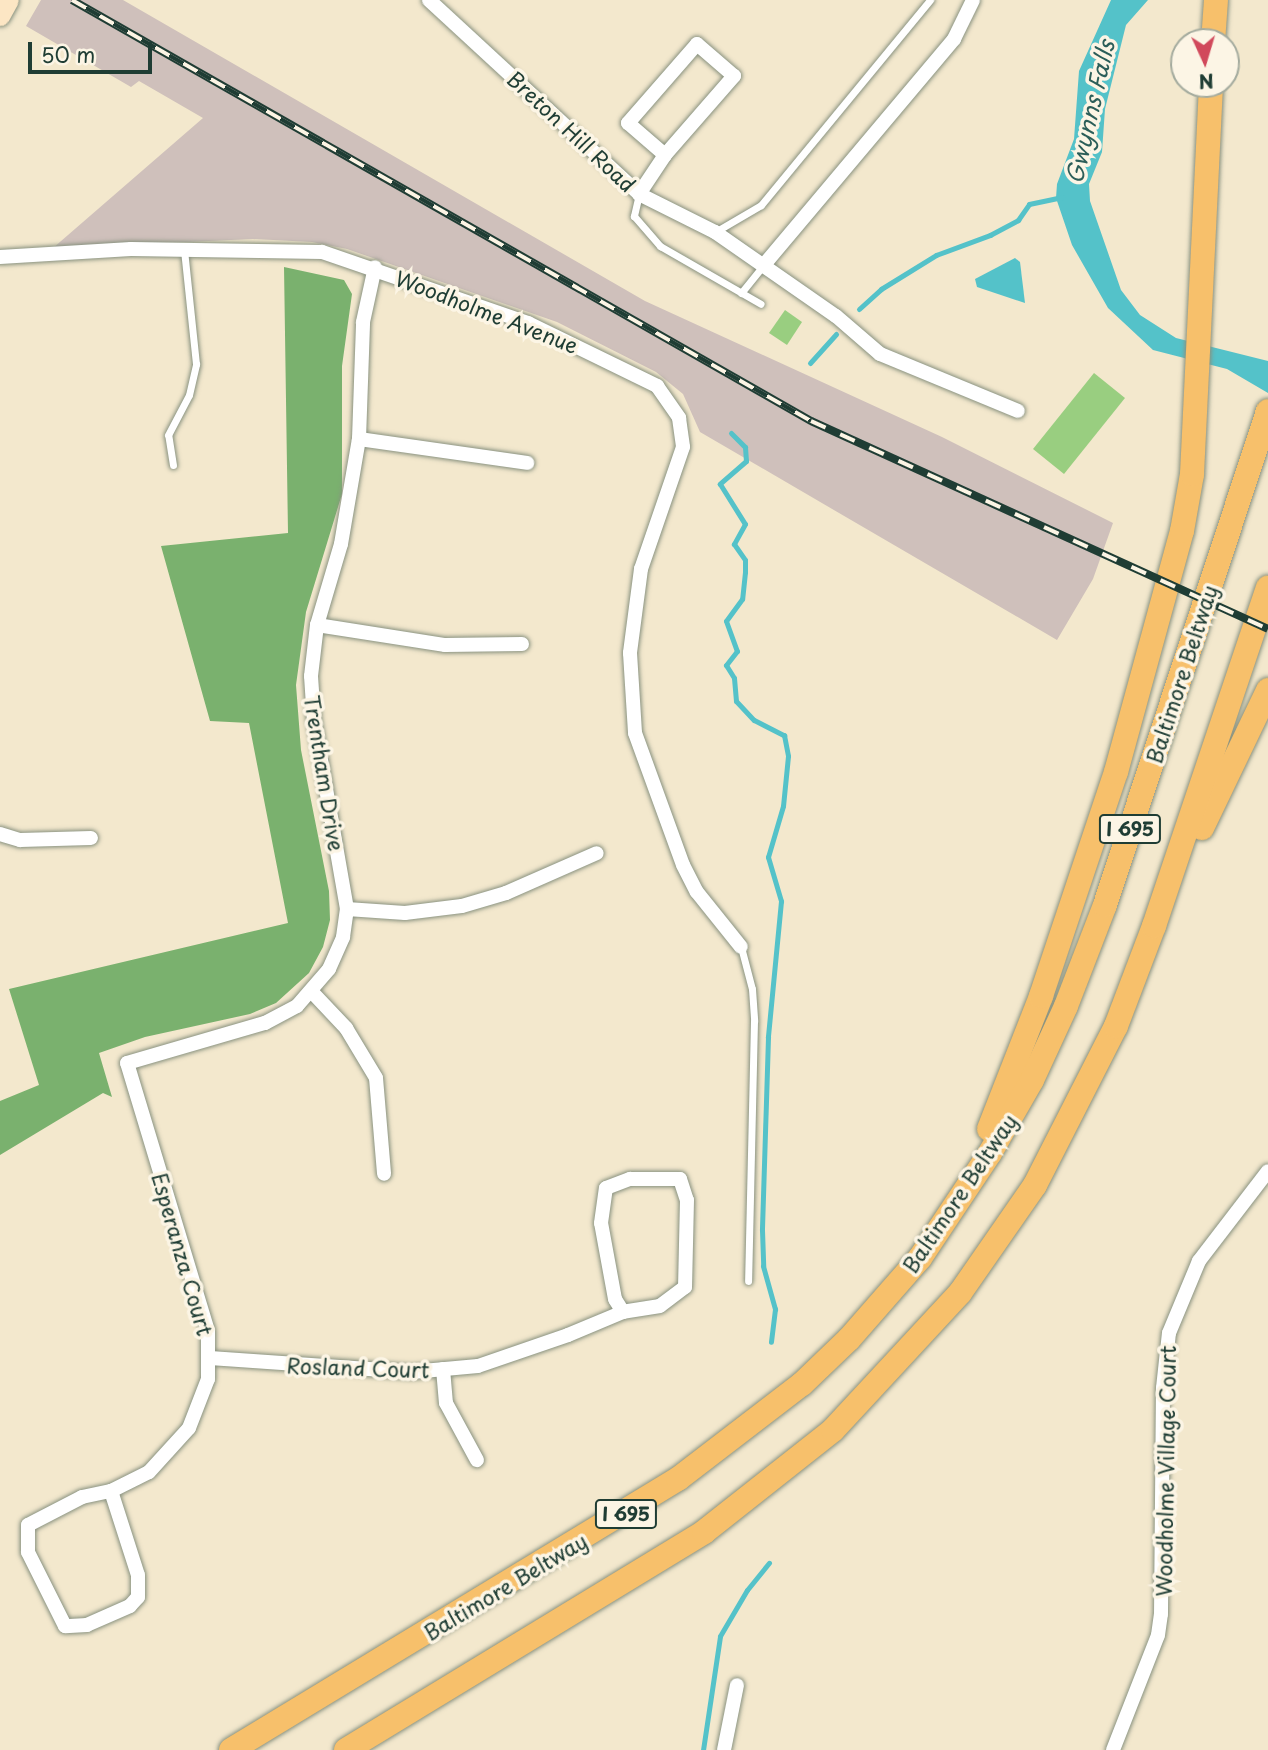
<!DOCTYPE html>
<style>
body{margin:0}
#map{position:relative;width:1268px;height:1750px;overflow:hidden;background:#f3e8cd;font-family:"Playpen Sans",sans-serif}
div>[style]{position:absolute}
.industrial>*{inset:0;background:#cfc0bb}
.green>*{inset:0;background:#99ce80}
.forest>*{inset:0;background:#7ab16e}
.water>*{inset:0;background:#54c2c9}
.stream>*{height:5px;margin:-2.5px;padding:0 2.5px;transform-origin:2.5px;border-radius:2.5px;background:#54c2c9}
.roads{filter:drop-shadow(0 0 2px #899280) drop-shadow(0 0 2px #899280)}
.service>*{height:7px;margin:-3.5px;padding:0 3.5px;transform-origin:3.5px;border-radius:3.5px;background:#fff}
.minor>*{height:14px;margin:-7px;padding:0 7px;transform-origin:7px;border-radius:7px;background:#fff}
.secondary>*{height:19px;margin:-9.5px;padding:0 9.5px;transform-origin:9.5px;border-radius:9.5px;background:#fce6c4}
.motorway>*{height:24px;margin:-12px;padding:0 12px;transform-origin:12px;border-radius:12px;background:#f7c06b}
.rail>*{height:8px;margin-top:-4px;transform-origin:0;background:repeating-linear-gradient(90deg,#fcf5e5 0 16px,#1f3d34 0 32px);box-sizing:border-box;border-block:2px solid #1f3d34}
span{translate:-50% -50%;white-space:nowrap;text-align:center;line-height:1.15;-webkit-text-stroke:7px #fcf5e5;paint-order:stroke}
.shield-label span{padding:2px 5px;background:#fcf5e5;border:2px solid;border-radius:5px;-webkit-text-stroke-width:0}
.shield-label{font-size:19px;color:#1f3d34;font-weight:700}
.street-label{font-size:21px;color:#1f3d34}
.water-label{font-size:23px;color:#2c5e59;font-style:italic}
.north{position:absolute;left:1170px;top:28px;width:70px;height:70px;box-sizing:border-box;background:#fcf5e5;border:2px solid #a4ab9e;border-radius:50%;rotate:176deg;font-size:19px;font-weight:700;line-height:28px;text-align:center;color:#1f3d34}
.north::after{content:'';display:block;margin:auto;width:24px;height:32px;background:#d1495b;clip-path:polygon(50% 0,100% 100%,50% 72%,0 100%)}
.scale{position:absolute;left:28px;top:42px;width:124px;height:32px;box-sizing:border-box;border:4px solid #1f3d34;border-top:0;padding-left:9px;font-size:21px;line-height:24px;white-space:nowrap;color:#1f3d34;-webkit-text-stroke:5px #fcf5e5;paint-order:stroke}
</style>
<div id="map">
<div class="industrial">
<div style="clip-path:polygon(41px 0,123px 0,645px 301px,942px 437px,1113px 523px,1093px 579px,1057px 640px,700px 432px,683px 394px,656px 372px,557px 322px,347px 249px,312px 242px,253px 239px,53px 248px,203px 118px,139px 81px,131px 87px,26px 26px)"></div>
</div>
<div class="green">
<div style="clip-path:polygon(785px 310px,802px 322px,787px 345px,769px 333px)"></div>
<div style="clip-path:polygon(1094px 373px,1125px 398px,1064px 474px,1033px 449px)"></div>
</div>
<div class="forest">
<div style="clip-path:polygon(284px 267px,344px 280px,352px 294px,342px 366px,342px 494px,306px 612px,296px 685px,301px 750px,329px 891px,330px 920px,323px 947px,309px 973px,276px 1003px,250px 1014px,145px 1037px,99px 1053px,112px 1097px,103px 1093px,0 1155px,0 1101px,39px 1085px,9px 989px,288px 923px,249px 723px,210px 721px,161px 546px,288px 533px)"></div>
</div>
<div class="water">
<div style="clip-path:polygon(1111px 0,1148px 0,1126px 25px,1105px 109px,1102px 152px,1089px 184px,1090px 201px,1121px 290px,1140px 315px,1176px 338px,1268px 361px,1268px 393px,1227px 369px,1153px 350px,1108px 308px,1072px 245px,1056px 198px,1057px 184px,1074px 139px,1079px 71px)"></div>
<div style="clip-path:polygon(1015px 258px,1020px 262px,1025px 303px,977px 287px,975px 279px)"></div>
</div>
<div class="stream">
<div style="left:859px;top:309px;width:30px;rotate:-42deg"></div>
<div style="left:881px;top:289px;width:65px;rotate:-31.7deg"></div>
<div style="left:936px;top:255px;width:58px;rotate:-20.3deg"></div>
<div style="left:990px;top:235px;width:32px;rotate:-28deg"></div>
<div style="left:1018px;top:220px;width:19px;rotate:-55deg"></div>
<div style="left:1029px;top:204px;width:34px;rotate:-12deg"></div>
<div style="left:810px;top:363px;width:39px;rotate:-48deg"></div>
<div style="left:731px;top:433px;width:20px;rotate:45deg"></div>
<div style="left:745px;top:447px;width:14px;rotate:86deg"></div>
<div style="left:746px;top:461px;width:35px;rotate:139deg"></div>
<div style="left:720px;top:484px;width:47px;rotate:58deg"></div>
<div style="left:745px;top:524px;width:23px;rotate:119deg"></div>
<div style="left:734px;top:544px;width:19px;rotate:55deg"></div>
<div style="left:745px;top:560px;width:12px;rotate:90deg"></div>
<div style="left:745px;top:572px;width:27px;rotate:96deg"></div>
<div style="left:742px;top:599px;width:27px;rotate:126deg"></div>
<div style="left:726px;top:621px;width:32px;rotate:70deg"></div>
<div style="left:737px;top:651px;width:18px;rotate:128deg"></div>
<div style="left:726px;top:665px;width:15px;rotate:58deg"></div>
<div style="left:734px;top:678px;width:23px;rotate:85deg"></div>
<div style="left:736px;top:701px;width:26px;rotate:47deg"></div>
<div style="left:754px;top:720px;width:34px;rotate:27deg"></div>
<div style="left:784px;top:735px;width:21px;rotate:79deg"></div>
<div style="left:788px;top:756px;width:50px;rotate:95.7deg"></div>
<div style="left:783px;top:806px;width:53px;rotate:106.4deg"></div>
<div style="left:768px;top:857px;width:46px;rotate:73.5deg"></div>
<div style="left:781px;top:901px;width:137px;rotate:95.5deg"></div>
<div style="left:768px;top:1037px;width:193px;rotate:91.8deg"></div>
<div style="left:762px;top:1230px;width:36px;rotate:88deg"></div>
<div style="left:763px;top:1266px;width:45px;rotate:74.4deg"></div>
<div style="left:775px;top:1309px;width:33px;rotate:97deg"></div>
<div style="left:703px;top:1750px;width:115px;rotate:-81.5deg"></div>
<div style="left:720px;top:1636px;width:53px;rotate:-59.6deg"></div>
<div style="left:747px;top:1590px;width:35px;rotate:-51deg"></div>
</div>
<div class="roads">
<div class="service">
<div style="left:639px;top:194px;width:23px;rotate:103deg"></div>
<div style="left:634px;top:216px;width:40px;rotate:49deg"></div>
<div style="left:660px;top:246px;width:116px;rotate:29.9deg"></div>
<div style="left:715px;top:232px;width:53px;rotate:-30.4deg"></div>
<div style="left:761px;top:205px;width:266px;rotate:-50.5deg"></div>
<div style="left:741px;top:293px;width:35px;rotate:-51deg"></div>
<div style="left:173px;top:465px;width:30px;rotate:-99deg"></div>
<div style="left:168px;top:435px;width:45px;rotate:-62.3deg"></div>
<div style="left:189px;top:395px;width:32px;rotate:-77deg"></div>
<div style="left:196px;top:364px;width:115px;rotate:-96deg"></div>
<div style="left:741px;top:947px;width:43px;rotate:75.3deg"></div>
<div style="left:752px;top:989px;width:32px;rotate:86deg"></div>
<div style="left:754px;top:1021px;width:260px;rotate:91.3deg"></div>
</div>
<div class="minor">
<div style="left:429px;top:0;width:286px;rotate:42.7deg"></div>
<div style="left:639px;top:194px;width:85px;rotate:26.6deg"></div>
<div style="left:715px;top:232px;width:147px;rotate:34.8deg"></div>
<div style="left:836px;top:316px;width:58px;rotate:40.8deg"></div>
<div style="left:880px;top:354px;width:149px;rotate:22.4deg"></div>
<div style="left:639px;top:194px;width:47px;rotate:-56.3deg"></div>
<div style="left:665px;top:155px;width:105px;rotate:-48.9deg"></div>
<div style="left:734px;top:76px;width:49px;rotate:-139.1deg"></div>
<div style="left:697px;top:44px;width:105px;rotate:131.1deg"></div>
<div style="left:628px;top:123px;width:49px;rotate:40.9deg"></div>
<div style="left:0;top:257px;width:131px;rotate:-3.5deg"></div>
<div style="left:131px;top:249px;width:191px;rotate:0.9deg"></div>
<div style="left:322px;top:252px;width:218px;rotate:19deg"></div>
<div style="left:528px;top:323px;width:144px;rotate:26deg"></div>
<div style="left:657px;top:386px;width:39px;rotate:55deg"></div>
<div style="left:679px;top:418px;width:29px;rotate:82deg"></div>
<div style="left:683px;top:447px;width:129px;rotate:109deg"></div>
<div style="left:641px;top:569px;width:85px;rotate:97.5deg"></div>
<div style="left:630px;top:653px;width:80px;rotate:86.4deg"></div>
<div style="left:635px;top:733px;width:140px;rotate:70deg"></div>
<div style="left:683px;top:865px;width:30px;rotate:63deg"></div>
<div style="left:697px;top:892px;width:70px;rotate:51.3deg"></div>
<div style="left:763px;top:266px;width:297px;rotate:-49.9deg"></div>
<div style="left:954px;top:39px;width:43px;rotate:-64deg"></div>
<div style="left:359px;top:439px;width:170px;rotate:8.1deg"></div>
<div style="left:317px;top:625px;width:130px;rotate:8.9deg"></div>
<div style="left:445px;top:645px;width:77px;rotate:-0.7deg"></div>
<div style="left:0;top:834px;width:21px;rotate:17deg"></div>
<div style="left:20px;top:840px;width:71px;rotate:-1.6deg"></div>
<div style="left:347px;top:909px;width:58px;rotate:3.9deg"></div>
<div style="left:405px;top:913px;width:57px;rotate:-7deg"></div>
<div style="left:462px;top:906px;width:46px;rotate:-16.5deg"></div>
<div style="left:506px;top:893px;width:99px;rotate:-23.7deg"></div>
<div style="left:312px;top:992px;width:50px;rotate:46.6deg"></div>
<div style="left:346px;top:1028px;width:58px;rotate:59deg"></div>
<div style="left:376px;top:1078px;width:96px;rotate:85.2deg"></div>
<div style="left:210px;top:1358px;width:202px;rotate:4deg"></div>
<div style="left:412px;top:1372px;width:66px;rotate:-5.2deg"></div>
<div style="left:478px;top:1366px;width:95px;rotate:-19deg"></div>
<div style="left:568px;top:1335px;width:60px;rotate:-22.7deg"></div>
<div style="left:623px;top:1312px;width:15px;rotate:-122deg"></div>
<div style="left:615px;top:1299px;width:77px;rotate:-100.4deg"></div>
<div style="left:601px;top:1223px;width:35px;rotate:-82deg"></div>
<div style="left:606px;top:1188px;width:26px;rotate:-21deg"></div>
<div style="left:630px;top:1179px;width:50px"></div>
<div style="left:680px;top:1179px;width:22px;rotate:72deg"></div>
<div style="left:687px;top:1200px;width:87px;rotate:91.3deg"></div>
<div style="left:685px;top:1287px;width:31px;rotate:143deg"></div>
<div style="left:660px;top:1306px;width:37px;rotate:171deg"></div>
<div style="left:443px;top:1369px;width:34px;rotate:85deg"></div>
<div style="left:446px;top:1403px;width:65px;rotate:61.5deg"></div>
<div style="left:111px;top:1491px;width:88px;rotate:72.2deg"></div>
<div style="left:138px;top:1575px;width:22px;rotate:90deg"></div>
<div style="left:138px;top:1597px;width:12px;rotate:132deg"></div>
<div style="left:130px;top:1606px;width:47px;rotate:156.2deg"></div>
<div style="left:87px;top:1625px;width:22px;rotate:177deg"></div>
<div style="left:65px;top:1626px;width:83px;rotate:-116.6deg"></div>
<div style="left:28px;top:1552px;width:27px;rotate:-90deg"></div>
<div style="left:28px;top:1525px;width:61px;rotate:-27.4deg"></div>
<div style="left:82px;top:1497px;width:30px;rotate:-12deg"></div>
<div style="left:111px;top:1491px;width:42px;rotate:-26.6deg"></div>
<div style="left:149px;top:1472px;width:59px;rotate:-47.7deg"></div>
<div style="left:189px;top:1428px;width:53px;rotate:-68.8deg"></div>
<div style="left:208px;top:1379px;width:48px;rotate:-90deg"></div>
<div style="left:208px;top:1331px;width:280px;rotate:-106.8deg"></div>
<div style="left:127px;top:1063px;width:144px;rotate:-16.2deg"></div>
<div style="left:265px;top:1023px;width:36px;rotate:-28deg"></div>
<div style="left:297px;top:1006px;width:49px;rotate:-49.1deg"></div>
<div style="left:329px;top:969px;width:35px;rotate:-66deg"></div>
<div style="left:343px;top:937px;width:28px;rotate:-82deg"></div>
<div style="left:347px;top:909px;width:192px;rotate:-99.9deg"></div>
<div style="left:314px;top:720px;width:44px;rotate:-93.9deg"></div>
<div style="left:311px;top:676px;width:51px;rotate:-83.3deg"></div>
<div style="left:317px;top:625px;width:84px;rotate:-73.5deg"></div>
<div style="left:341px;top:544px;width:107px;rotate:-80.3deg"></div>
<div style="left:359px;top:439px;width:117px;rotate:-88deg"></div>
<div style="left:363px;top:322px;width:56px;rotate:-77.7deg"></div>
<div style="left:724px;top:1750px;width:66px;rotate:-78.7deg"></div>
<div style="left:1113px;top:1750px;width:123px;rotate:-68.6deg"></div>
<div style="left:1158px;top:1635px;width:21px;rotate:-82deg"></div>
<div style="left:1161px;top:1614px;width:226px;rotate:-89.5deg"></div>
<div style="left:1163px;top:1388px;width:55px;rotate:-83.8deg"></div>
<div style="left:1169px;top:1333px;width:78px;rotate:-67.4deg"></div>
<div style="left:1199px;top:1261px;width:113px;rotate:-52.5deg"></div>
</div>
<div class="secondary">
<div style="left:0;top:16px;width:18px;rotate:-61deg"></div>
</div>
<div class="motorway">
<div style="left:1213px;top:42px;width:42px;rotate:-85.9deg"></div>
<div style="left:1202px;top:828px;width:153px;rotate:-64.4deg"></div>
<div style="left:989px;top:1129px;width:143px;rotate:-68.6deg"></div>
<div style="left:1041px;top:996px;width:236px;rotate:-71.5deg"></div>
<div style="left:1116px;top:772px;width:250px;rotate:-74.7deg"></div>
<div style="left:1182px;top:531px;width:58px;rotate:-80deg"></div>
<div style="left:1192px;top:474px;width:390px;rotate:-87.2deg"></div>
<div style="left:231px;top:1750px;width:523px;rotate:-31.23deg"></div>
<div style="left:678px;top:1479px;width:156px;rotate:-37.5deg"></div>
<div style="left:802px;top:1384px;width:65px;rotate:-43.8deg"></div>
<div style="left:849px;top:1339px;width:108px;rotate:-48.8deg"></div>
<div style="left:920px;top:1258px;width:126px;rotate:-56.3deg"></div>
<div style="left:990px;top:1153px;width:84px;rotate:-60.1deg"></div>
<div style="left:1032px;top:1080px;width:81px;rotate:-65.3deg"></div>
<div style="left:1066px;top:1006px;width:108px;rotate:-68.9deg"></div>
<div style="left:1105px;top:905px;width:520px;rotate:-71.74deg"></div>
<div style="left:346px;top:1750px;width:419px;rotate:-31.3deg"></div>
<div style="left:704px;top:1532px;width:164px;rotate:-38.3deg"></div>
<div style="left:833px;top:1430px;width:187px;rotate:-47.2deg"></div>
<div style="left:960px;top:1293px;width:131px;rotate:-55.2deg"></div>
<div style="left:1035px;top:1185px;width:178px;rotate:-63deg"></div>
<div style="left:1116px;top:1026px;width:107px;rotate:-69.2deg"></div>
<div style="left:1154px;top:926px;width:357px;rotate:-71.4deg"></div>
</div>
</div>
<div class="rail">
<div style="left:72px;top:0;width:851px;rotate:29.67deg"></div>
<div style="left:811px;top:421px;width:502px;rotate:24.47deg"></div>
</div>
<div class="shield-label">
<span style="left:1130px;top:829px">I 695</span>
<span style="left:626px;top:1514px">I 695</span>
</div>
<div class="street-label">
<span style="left:572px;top:131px;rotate:43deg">Breton Hill Road</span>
<span style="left:487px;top:311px;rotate:21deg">Woodholme Avenue</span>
<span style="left:1181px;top:674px;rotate:-72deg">Baltimore Beltway</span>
<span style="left:325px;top:773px;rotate:81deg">Trentham Drive</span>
<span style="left:959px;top:1193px;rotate:-56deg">Baltimore Beltway</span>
<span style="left:183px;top:1254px;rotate:74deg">Esperanza Court</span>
<span style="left:358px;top:1367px;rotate:2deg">Rosland Court</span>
<span style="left:1165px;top:1471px;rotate:-89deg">Woodholme Village Court</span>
<span style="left:505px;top:1586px;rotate:-31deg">Baltimore Beltway</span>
</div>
<div class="water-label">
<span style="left:1090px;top:112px;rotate:-77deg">Gwynns Falls</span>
</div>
<div class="north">N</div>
<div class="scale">50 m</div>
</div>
